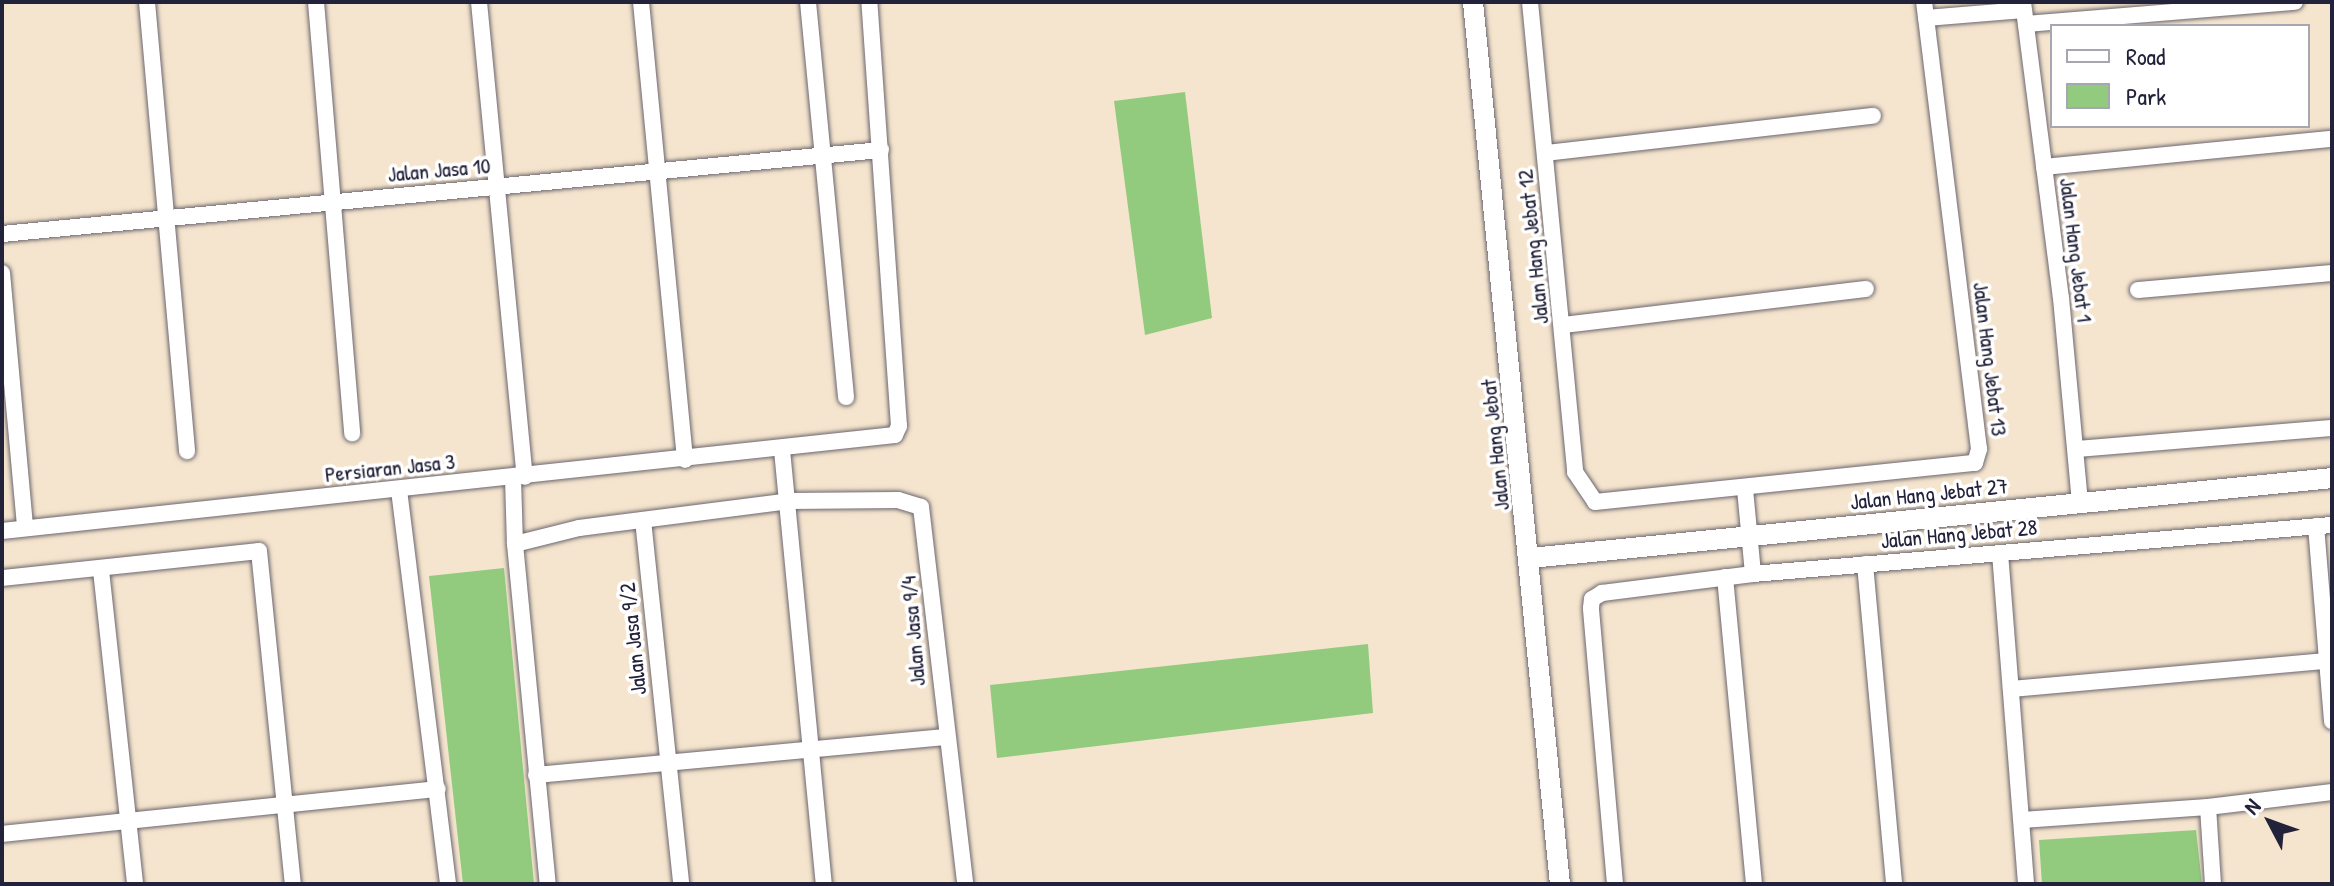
<!DOCTYPE html>
<style>
body{margin:0}
#map{position:relative;width:2334px;height:886px;overflow:hidden;background:#f5e5ce;font-family:"Patrick Hand",sans-serif}
div>[style]{position:absolute}
.green>*{inset:0;background:#92cb7e}
.roads{filter:drop-shadow(0 0 2px #6c666e) drop-shadow(0 0 2px #6c666e)}
.minor>*{height:16px;margin:-8px;padding:0 8px;transform-origin:8px;border-radius:8px;background:#fff}
.tertiary>*{height:20px;margin:-10px;padding:0 10px;transform-origin:10px;border-radius:10px;background:#fff}
span{translate:-50% -50%;white-space:nowrap;text-align:center;line-height:1.15;-webkit-text-stroke:7px #fff;paint-order:stroke}
.street-label{font-size:22px;color:#22223b}
.frame{position:absolute;inset:0;border:4px solid #22223b;pointer-events:none}
.legend{position:absolute;left:2050px;top:24px;width:260px;height:104px;box-sizing:border-box;background:#fff;border:2px solid #a7a7b1;margin:0;padding:10px 14px;list-style:none;font-size:24px;color:#22223b}
.legend li{display:flex;align-items:center;gap:16px;height:40px}
.legend b{width:40px;border:2px solid #a7a7b1}
.north{position:absolute;left:2230px;top:782px;width:80px;height:80px;-webkit-text-stroke:6px #fff;paint-order:stroke;rotate:311deg;font-size:22px;font-weight:700;line-height:32px;text-align:center;color:#22223b}
.north::after{content:'';display:block;margin:auto;width:28px;height:36px;background:#22223b;clip-path:polygon(50% 0,100% 100%,50% 72%,0 100%)}
</style>
<div id="map">
<div class="green">
<div style="clip-path:polygon(1185px 92px,1212px 318px,1145px 335px,1114px 101px)"></div>
<div style="clip-path:polygon(504px 568px,534px 884px,463px 884px,429px 576px)"></div>
<div style="clip-path:polygon(1368px 644px,1373px 713px,997px 758px,990px 685px)"></div>
<div style="clip-path:polygon(2196px 830px,2202px 884px,2042px 884px,2039px 840px)"></div>
</div>
<div class="roads">
<div class="minor">
<div style="left:147px;top:2px;width:451px;rotate:84.9deg"></div>
<div style="left:316px;top:2px;width:433px;rotate:85.2deg"></div>
<div style="left:479px;top:2px;width:477px;rotate:84.5deg"></div>
<div style="left:641px;top:2px;width:460px;rotate:84.5deg"></div>
<div style="left:808px;top:2px;width:397px;rotate:84.5deg"></div>
<div style="left:1530px;top:2px;width:472px;rotate:84.5deg"></div>
<div style="left:1575px;top:472px;width:36px;rotate:56deg"></div>
<div style="left:1595px;top:502px;width:382px;rotate:-5.9deg"></div>
<div style="left:1975px;top:463px;width:15px;rotate:-74deg"></div>
<div style="left:1979px;top:449px;width:450px;rotate:-97deg"></div>
<div style="left:2023px;top:2px;width:298px;rotate:82.7deg"></div>
<div style="left:2061px;top:298px;width:206px;rotate:84.7deg"></div>
<div style="left:1926px;top:18px;width:98px;rotate:-4.7deg"></div>
<div style="left:2026px;top:24px;width:270px;rotate:-4.7deg"></div>
<div style="left:1546px;top:153px;width:329px;rotate:-6.5deg"></div>
<div style="left:2044px;top:167px;width:289px;rotate:-5.6deg"></div>
<div style="left:2px;top:234px;width:883px;rotate:-5.46deg"></div>
<div style="left:2px;top:273px;width:256px;rotate:84.8deg"></div>
<div style="left:2138px;top:290px;width:195px;rotate:-5deg"></div>
<div style="left:1563px;top:325px;width:305px;rotate:-6.8deg"></div>
<div style="left:2076px;top:449px;width:257px;rotate:-4.7deg"></div>
<div style="left:782px;top:450px;width:436px;rotate:84.5deg"></div>
<div style="left:513px;top:478px;width:66px;rotate:88.3deg"></div>
<div style="left:515px;top:544px;width:342px;rotate:84.5deg"></div>
<div style="left:1745px;top:489px;width:85px;rotate:84.6deg"></div>
<div style="left:399px;top:490px;width:397px;rotate:82.9deg"></div>
<div style="left:643px;top:520px;width:366px;rotate:84deg"></div>
<div style="left:2316px;top:526px;width:196px;rotate:85.3deg"></div>
<div style="left:2px;top:531px;width:898px;rotate:-6.14deg"></div>
<div style="left:895px;top:435px;width:10px;rotate:-66deg"></div>
<div style="left:899px;top:426px;width:425px;rotate:-94deg"></div>
<div style="left:515px;top:544px;width:66px;rotate:-14deg"></div>
<div style="left:579px;top:528px;width:212px;rotate:-7.3deg"></div>
<div style="left:789px;top:501px;width:109px;rotate:-0.5deg"></div>
<div style="left:898px;top:500px;width:24px;rotate:17deg"></div>
<div style="left:921px;top:507px;width:380px;rotate:83.3deg"></div>
<div style="left:2000px;top:553px;width:332px;rotate:85.5deg"></div>
<div style="left:1865px;top:564px;width:321px;rotate:84.8deg"></div>
<div style="left:101px;top:570px;width:316px;rotate:83.8deg"></div>
<div style="left:1725px;top:577px;width:308px;rotate:84.6deg"></div>
<div style="left:2px;top:578px;width:258px;rotate:-6deg"></div>
<div style="left:259px;top:551px;width:335px;rotate:84.2deg"></div>
<div style="left:2011px;top:689px;width:317px;rotate:-5.1deg"></div>
<div style="left:536px;top:775px;width:411px;rotate:-5.3deg"></div>
<div style="left:2208px;top:807px;width:77px;rotate:86.3deg"></div>
<div style="left:2022px;top:820px;width:186px;rotate:-4deg"></div>
<div style="left:2208px;top:807px;width:125px;rotate:-6.9deg"></div>
<div style="left:2px;top:834px;width:438px;rotate:-5.9deg"></div>
<div style="left:1615px;top:884px;width:277px;rotate:-95deg"></div>
<div style="left:1591px;top:608px;width:9px;rotate:-84deg"></div>
<div style="left:1592px;top:599px;width:12px;rotate:-31deg"></div>
<div style="left:1602px;top:593px;width:152px;rotate:-7.2deg"></div>
<div style="left:1753px;top:574px;width:581px;rotate:-4.84deg"></div>
</div>
<div class="tertiary">
<div style="left:1473px;top:2px;width:886px;rotate:84.37deg"></div>
<div style="left:1531px;top:558px;width:805px;rotate:-5.7deg"></div>
</div>
</div>
<div class="street-label">
<span style="left:439px;top:170px;rotate:-5deg">Jalan Jasa 10</span>
<span style="left:1533px;top:247px;rotate:-96deg">Jalan Hang Jebat 12</span>
<span style="left:2076px;top:250px;rotate:83deg">Jalan Hang Jebat 1</span>
<span style="left:1990px;top:359px;rotate:83deg">Jalan Hang Jebat 13</span>
<span style="left:1495px;top:445px;rotate:-96deg">Jalan Hang Jebat</span>
<span style="left:390px;top:468px;rotate:-6deg">Persiaran Jasa 3</span>
<span style="left:1929px;top:494px;rotate:-6deg">Jalan Hang Jebat 27</span>
<span style="left:1959px;top:534px;rotate:-5deg">Jalan Hang Jebat 28</span>
<span style="left:913px;top:631px;rotate:-95deg">Jalan Jasa 9/4</span>
<span style="left:633px;top:639px;rotate:-96deg">Jalan Jasa 9/2</span>
</div>
<div class="frame"></div>
<ul class="legend">
<li><b style="height:10px;background:#fff"></b>Road</li>
<li><b style="height:22px;background:#92cb7e"></b>Park</li>
</ul>
<div class="north">N</div>
</div>
